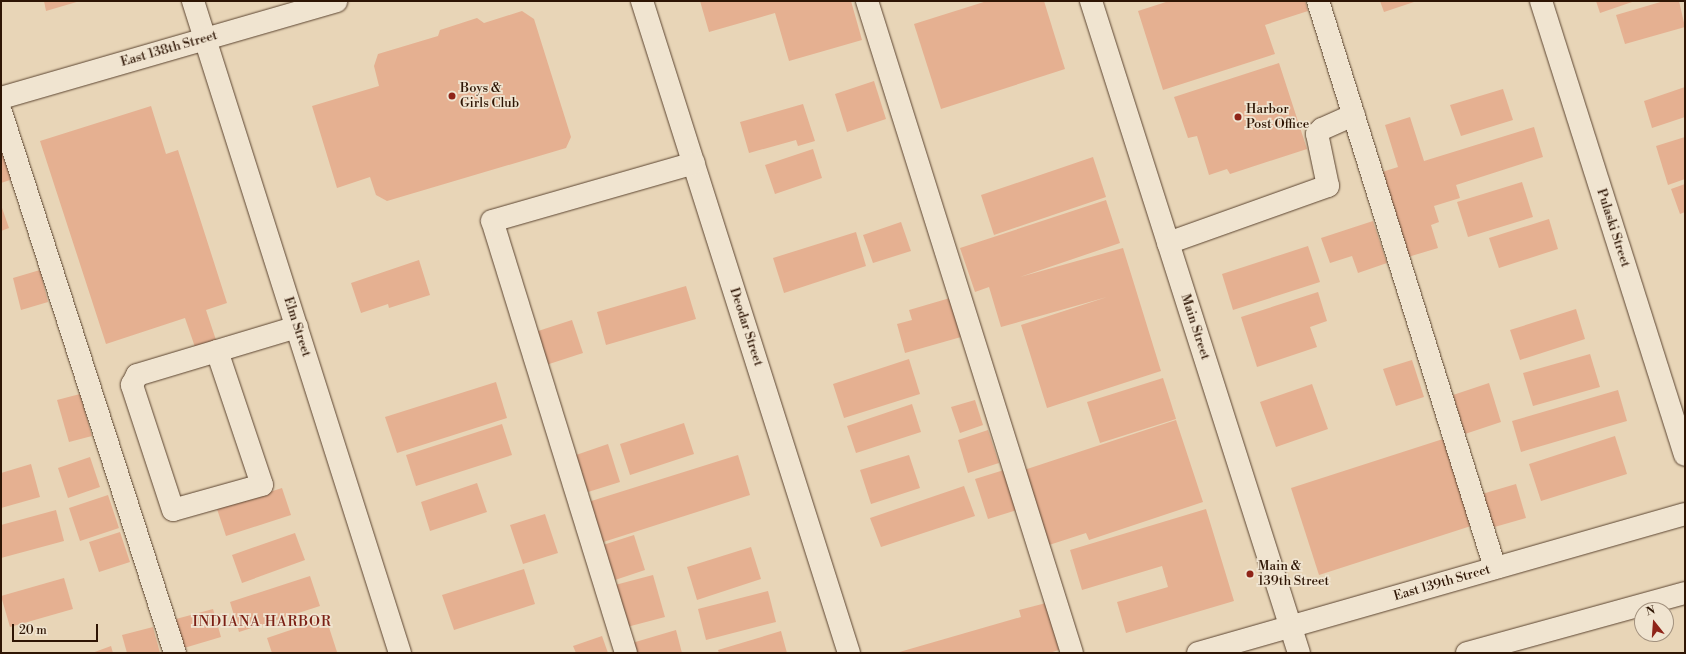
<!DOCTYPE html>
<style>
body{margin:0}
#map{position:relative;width:1686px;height:654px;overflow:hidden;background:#e8d5b7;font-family:"Libre Bodoni",serif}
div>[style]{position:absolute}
.building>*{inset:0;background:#e5b091}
.roads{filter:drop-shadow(0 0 1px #5c4531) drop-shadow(0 0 1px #5c4531)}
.minor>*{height:22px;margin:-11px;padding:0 11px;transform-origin:11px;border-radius:11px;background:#f0e4d0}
.dots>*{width:11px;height:11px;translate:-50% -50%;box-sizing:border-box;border:2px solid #f0e4d0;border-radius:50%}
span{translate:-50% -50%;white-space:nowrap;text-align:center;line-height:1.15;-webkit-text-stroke:3.5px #f0e4d0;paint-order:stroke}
.street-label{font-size:13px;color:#2e1504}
.poi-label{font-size:13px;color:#2e1504}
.left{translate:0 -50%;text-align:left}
.neighbourhood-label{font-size:14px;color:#7a1f14;letter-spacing:1px}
.frame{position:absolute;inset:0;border:2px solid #2e1504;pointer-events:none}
.north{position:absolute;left:1634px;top:602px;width:40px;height:40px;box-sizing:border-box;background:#f0e4d0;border:1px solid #a2917e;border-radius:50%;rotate:343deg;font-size:11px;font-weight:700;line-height:16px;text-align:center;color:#2e1504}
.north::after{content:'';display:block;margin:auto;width:14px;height:18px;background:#8f2418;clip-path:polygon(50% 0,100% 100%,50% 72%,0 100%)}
.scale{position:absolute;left:12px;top:624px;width:86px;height:18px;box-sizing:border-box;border:2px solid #2e1504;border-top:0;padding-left:5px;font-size:12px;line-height:14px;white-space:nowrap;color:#2e1504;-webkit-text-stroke:3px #f0e4d0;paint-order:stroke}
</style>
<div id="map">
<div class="building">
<div style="clip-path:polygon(44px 1px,80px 1px,46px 11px)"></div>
<div style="clip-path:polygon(700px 1px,851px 1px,862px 40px,789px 61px,775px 13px,709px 32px)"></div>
<div style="clip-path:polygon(987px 1px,1044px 1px,1065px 69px,941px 109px,914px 24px)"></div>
<div style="clip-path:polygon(1169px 1px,1305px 1px,1308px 11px,1265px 25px,1275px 54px,1163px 90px,1138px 11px)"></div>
<div style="clip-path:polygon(1380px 1px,1417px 1px,1384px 12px)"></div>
<div style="clip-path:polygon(1596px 1px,1635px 1px,1600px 13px)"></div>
<div style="clip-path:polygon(1664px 1px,1679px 1px,1685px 27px,1625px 44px,1616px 15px)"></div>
<div style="clip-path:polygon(522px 11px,534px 19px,571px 137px,566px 148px,387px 201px,376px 195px,370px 177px,337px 188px,312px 106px,379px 86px,374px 66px,378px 54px,438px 36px,440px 30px,477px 18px,484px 23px)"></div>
<div style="clip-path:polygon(1279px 63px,1307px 149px,1230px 174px,1227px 169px,1209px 175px,1197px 136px,1188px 138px,1174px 97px)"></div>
<div style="clip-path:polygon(874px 81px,886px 119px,847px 132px,835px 94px)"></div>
<div style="clip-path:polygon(1685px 87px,1685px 117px,1652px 128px,1644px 101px)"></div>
<div style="clip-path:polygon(1503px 89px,1513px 120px,1461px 136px,1450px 105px)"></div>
<div style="clip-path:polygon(803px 104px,815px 141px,798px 146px,796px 140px,749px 153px,740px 122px)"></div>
<div style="clip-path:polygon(151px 106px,166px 154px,178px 150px,227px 303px,206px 310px,217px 343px,196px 350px,185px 318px,106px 344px,40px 141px)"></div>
<div style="clip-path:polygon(1410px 117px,1424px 161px,1534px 127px,1543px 157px,1456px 185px,1460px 198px,1434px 206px,1439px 222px,1431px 225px,1438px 248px,1408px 257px,1382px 172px,1398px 167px,1385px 125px)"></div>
<div style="clip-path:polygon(1685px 137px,1685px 179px,1668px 185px,1656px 146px)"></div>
<div style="clip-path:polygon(1px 145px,13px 179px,1px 183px)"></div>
<div style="clip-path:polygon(813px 149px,822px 178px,775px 194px,765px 165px)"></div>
<div style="clip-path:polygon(1093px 157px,1106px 197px,994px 235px,981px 195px)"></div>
<div style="clip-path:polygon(1522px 182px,1533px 217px,1468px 237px,1457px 202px)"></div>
<div style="clip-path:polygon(1685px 184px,1685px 212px,1680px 214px,1671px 189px)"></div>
<div style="clip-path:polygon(1106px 200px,1120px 243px,1020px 277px,1123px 248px,1161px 371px,1047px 408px,1021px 325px,1107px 297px,1001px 327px,989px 287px,975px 292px,960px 248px)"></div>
<div style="clip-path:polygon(1px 205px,9px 228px,1px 231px)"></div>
<div style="clip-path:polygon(1549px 219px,1558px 249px,1499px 268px,1489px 238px)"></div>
<div style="clip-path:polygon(1373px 221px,1387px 263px,1358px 273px,1352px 256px,1330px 263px,1321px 238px)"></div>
<div style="clip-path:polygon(901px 222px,911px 251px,873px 263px,863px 235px)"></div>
<div style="clip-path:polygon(856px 232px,866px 266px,784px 293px,773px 258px)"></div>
<div style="clip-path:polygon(1308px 246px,1320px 282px,1233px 310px,1222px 274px)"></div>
<div style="clip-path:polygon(419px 260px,430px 295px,389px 308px,388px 304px,361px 313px,351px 283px)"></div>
<div style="clip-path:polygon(40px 270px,48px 302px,21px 310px,13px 278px)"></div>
<div style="clip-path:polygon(686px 286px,696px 319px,606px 345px,597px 312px)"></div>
<div style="clip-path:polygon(1318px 292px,1327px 321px,1310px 327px,1317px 347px,1257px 367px,1241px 317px)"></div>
<div style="clip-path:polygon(950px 298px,961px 337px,905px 353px,897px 324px,912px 320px,909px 310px)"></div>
<div style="clip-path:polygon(1576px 309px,1585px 339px,1520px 360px,1510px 330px)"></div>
<div style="clip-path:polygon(572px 320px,583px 353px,546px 365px,535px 332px)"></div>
<div style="clip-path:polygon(1590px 354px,1600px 387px,1533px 406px,1523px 373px)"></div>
<div style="clip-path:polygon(909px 359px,920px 394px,844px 418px,833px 384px)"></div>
<div style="clip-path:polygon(1412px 360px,1424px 397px,1396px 406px,1383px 369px)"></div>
<div style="clip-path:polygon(1163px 378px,1176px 419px,1100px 443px,1087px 402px)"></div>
<div style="clip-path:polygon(496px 382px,507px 418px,397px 453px,385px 417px)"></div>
<div style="clip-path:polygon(1489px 383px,1501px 422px,1465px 434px,1453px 395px)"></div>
<div style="clip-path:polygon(1312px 384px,1328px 429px,1276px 447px,1260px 402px)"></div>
<div style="clip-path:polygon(1618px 390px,1627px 421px,1521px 452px,1512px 421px)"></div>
<div style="clip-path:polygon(80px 394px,92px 436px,69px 442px,57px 400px)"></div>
<div style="clip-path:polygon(975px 400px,983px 425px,960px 433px,951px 407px)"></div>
<div style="clip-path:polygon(912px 404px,921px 432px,856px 453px,847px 426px)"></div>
<div style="clip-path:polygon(1176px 420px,1203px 502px,1089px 540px,1086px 533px,1049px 545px,1024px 470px)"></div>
<div style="clip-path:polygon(684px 423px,694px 454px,630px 475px,620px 444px)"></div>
<div style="clip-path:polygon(502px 424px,512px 455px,416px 486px,406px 455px)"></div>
<div style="clip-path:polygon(988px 430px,999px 463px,968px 473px,958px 440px)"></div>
<div style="clip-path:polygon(1615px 436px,1627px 474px,1541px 501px,1529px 464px)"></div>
<div style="clip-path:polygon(1443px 439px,1471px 526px,1319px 575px,1291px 488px)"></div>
<div style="clip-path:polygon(608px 444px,620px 482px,588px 492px,576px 455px)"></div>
<div style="clip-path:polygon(738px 455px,750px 495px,597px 544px,585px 503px)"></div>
<div style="clip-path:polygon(909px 455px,920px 488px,871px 504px,860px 470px)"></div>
<div style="clip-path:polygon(90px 457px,100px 487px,68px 498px,58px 468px)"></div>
<div style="clip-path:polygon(31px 464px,40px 497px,1px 508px,1px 473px)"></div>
<div style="clip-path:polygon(1004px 470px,1017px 510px,988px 519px,975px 479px)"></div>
<div style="clip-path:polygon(477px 483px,487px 512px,430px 531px,421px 502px)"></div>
<div style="clip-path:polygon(1516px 484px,1526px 518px,1491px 528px,1482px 494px)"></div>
<div style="clip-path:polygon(964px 486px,975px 516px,881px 547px,870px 518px)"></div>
<div style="clip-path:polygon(282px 488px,291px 515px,226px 536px,217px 509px)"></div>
<div style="clip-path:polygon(108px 495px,119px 528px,80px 541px,69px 508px)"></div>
<div style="clip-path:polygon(1206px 509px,1234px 601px,1126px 633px,1117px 602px,1168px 587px,1162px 566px,1082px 590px,1070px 550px)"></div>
<div style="clip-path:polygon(56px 510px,64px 541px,1px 558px,1px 525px)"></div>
<div style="clip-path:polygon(545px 514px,558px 553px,523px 564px,510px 525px)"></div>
<div style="clip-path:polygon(120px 532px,130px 562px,99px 572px,89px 542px)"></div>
<div style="clip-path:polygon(295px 533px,305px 560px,242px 583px,232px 555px)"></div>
<div style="clip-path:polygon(634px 535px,645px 570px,615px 580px,603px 545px)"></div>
<div style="clip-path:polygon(751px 547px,761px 579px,697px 600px,687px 567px)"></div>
<div style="clip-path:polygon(524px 569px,535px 604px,454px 630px,442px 595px)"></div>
<div style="clip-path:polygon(653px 575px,665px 617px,627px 627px,615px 585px)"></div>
<div style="clip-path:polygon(310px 576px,320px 606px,239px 632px,230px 602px)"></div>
<div style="clip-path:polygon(64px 578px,73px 609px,10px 627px,1px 596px)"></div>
<div style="clip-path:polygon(768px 591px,776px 622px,706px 640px,698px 609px)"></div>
<div style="clip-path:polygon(1046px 603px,1059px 650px,1049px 653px,896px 653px,1021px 617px,1019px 610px)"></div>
<div style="clip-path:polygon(213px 609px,221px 637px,184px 648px,176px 619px)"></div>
<div style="clip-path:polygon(326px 618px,337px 652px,272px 653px,267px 638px)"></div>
<div style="clip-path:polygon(153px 627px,160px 653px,127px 653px,122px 635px)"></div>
<div style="clip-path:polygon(676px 630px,682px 653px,635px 653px,632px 643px)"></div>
<div style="clip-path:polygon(781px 631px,787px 653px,719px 653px,718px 650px)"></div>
<div style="clip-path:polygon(602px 636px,608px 653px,576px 653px,573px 646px)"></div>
<div style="clip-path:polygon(111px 646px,113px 653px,92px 653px)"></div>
</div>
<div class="roads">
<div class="minor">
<div style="left:193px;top:1px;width:684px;rotate:72.39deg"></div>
<div style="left:642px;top:1px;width:684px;rotate:72.39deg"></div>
<div style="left:867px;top:1px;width:683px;rotate:72.55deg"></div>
<div style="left:1091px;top:1px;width:684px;rotate:72.31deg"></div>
<div style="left:1318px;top:1px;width:594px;rotate:72.66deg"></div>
<div style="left:1541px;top:1px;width:476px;rotate:72.4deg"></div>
<div style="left:1px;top:98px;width:349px;rotate:-16.1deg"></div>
<div style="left:1px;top:112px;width:568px;rotate:72.17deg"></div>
<div style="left:1168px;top:243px;width:170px;rotate:-19.6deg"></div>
<div style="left:1328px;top:186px;width:53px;rotate:-101.9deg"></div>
<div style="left:1317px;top:134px;width:7px;rotate:-45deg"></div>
<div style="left:1322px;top:129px;width:35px;rotate:-24deg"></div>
<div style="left:217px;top:351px;width:141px;rotate:71.4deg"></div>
<div style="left:262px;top:485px;width:92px;rotate:164.3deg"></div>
<div style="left:173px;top:510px;width:132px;rotate:-108.2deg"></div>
<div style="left:132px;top:385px;width:11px;rotate:-63deg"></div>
<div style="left:137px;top:375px;width:167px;rotate:-16.7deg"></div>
<div style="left:626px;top:653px;width:452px;rotate:-107.2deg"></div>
<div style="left:492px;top:221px;width:210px;rotate:-16deg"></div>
<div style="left:1198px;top:653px;width:506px;rotate:-15.93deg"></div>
<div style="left:1467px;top:653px;width:226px;rotate:-15.4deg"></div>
</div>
</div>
<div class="dots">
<div style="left:452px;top:96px;background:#8f2418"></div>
<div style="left:1238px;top:117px;background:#8f2418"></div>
<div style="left:1250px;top:574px;background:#8f2418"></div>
</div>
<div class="street-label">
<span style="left:169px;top:49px;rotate:-16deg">East 138th Street</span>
<span style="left:1613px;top:228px;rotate:72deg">Pulaski Street</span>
<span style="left:297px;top:327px;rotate:72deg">Elm Street</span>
<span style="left:746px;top:327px;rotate:72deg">Deodar Street</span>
<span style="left:1195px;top:327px;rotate:72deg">Main Street</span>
<span style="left:1442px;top:583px;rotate:-16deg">East 139th Street</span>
</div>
<div class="poi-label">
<span class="left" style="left:460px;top:96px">Boys &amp;<br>Girls Club</span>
<span class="left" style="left:1246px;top:117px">Harbor<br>Post Office</span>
<span class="left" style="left:1258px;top:574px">Main &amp;<br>139th Street</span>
</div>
<div class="neighbourhood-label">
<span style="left:262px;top:622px">INDIANA HARBOR</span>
</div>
<div class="frame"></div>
<div class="north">N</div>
<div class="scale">20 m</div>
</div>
